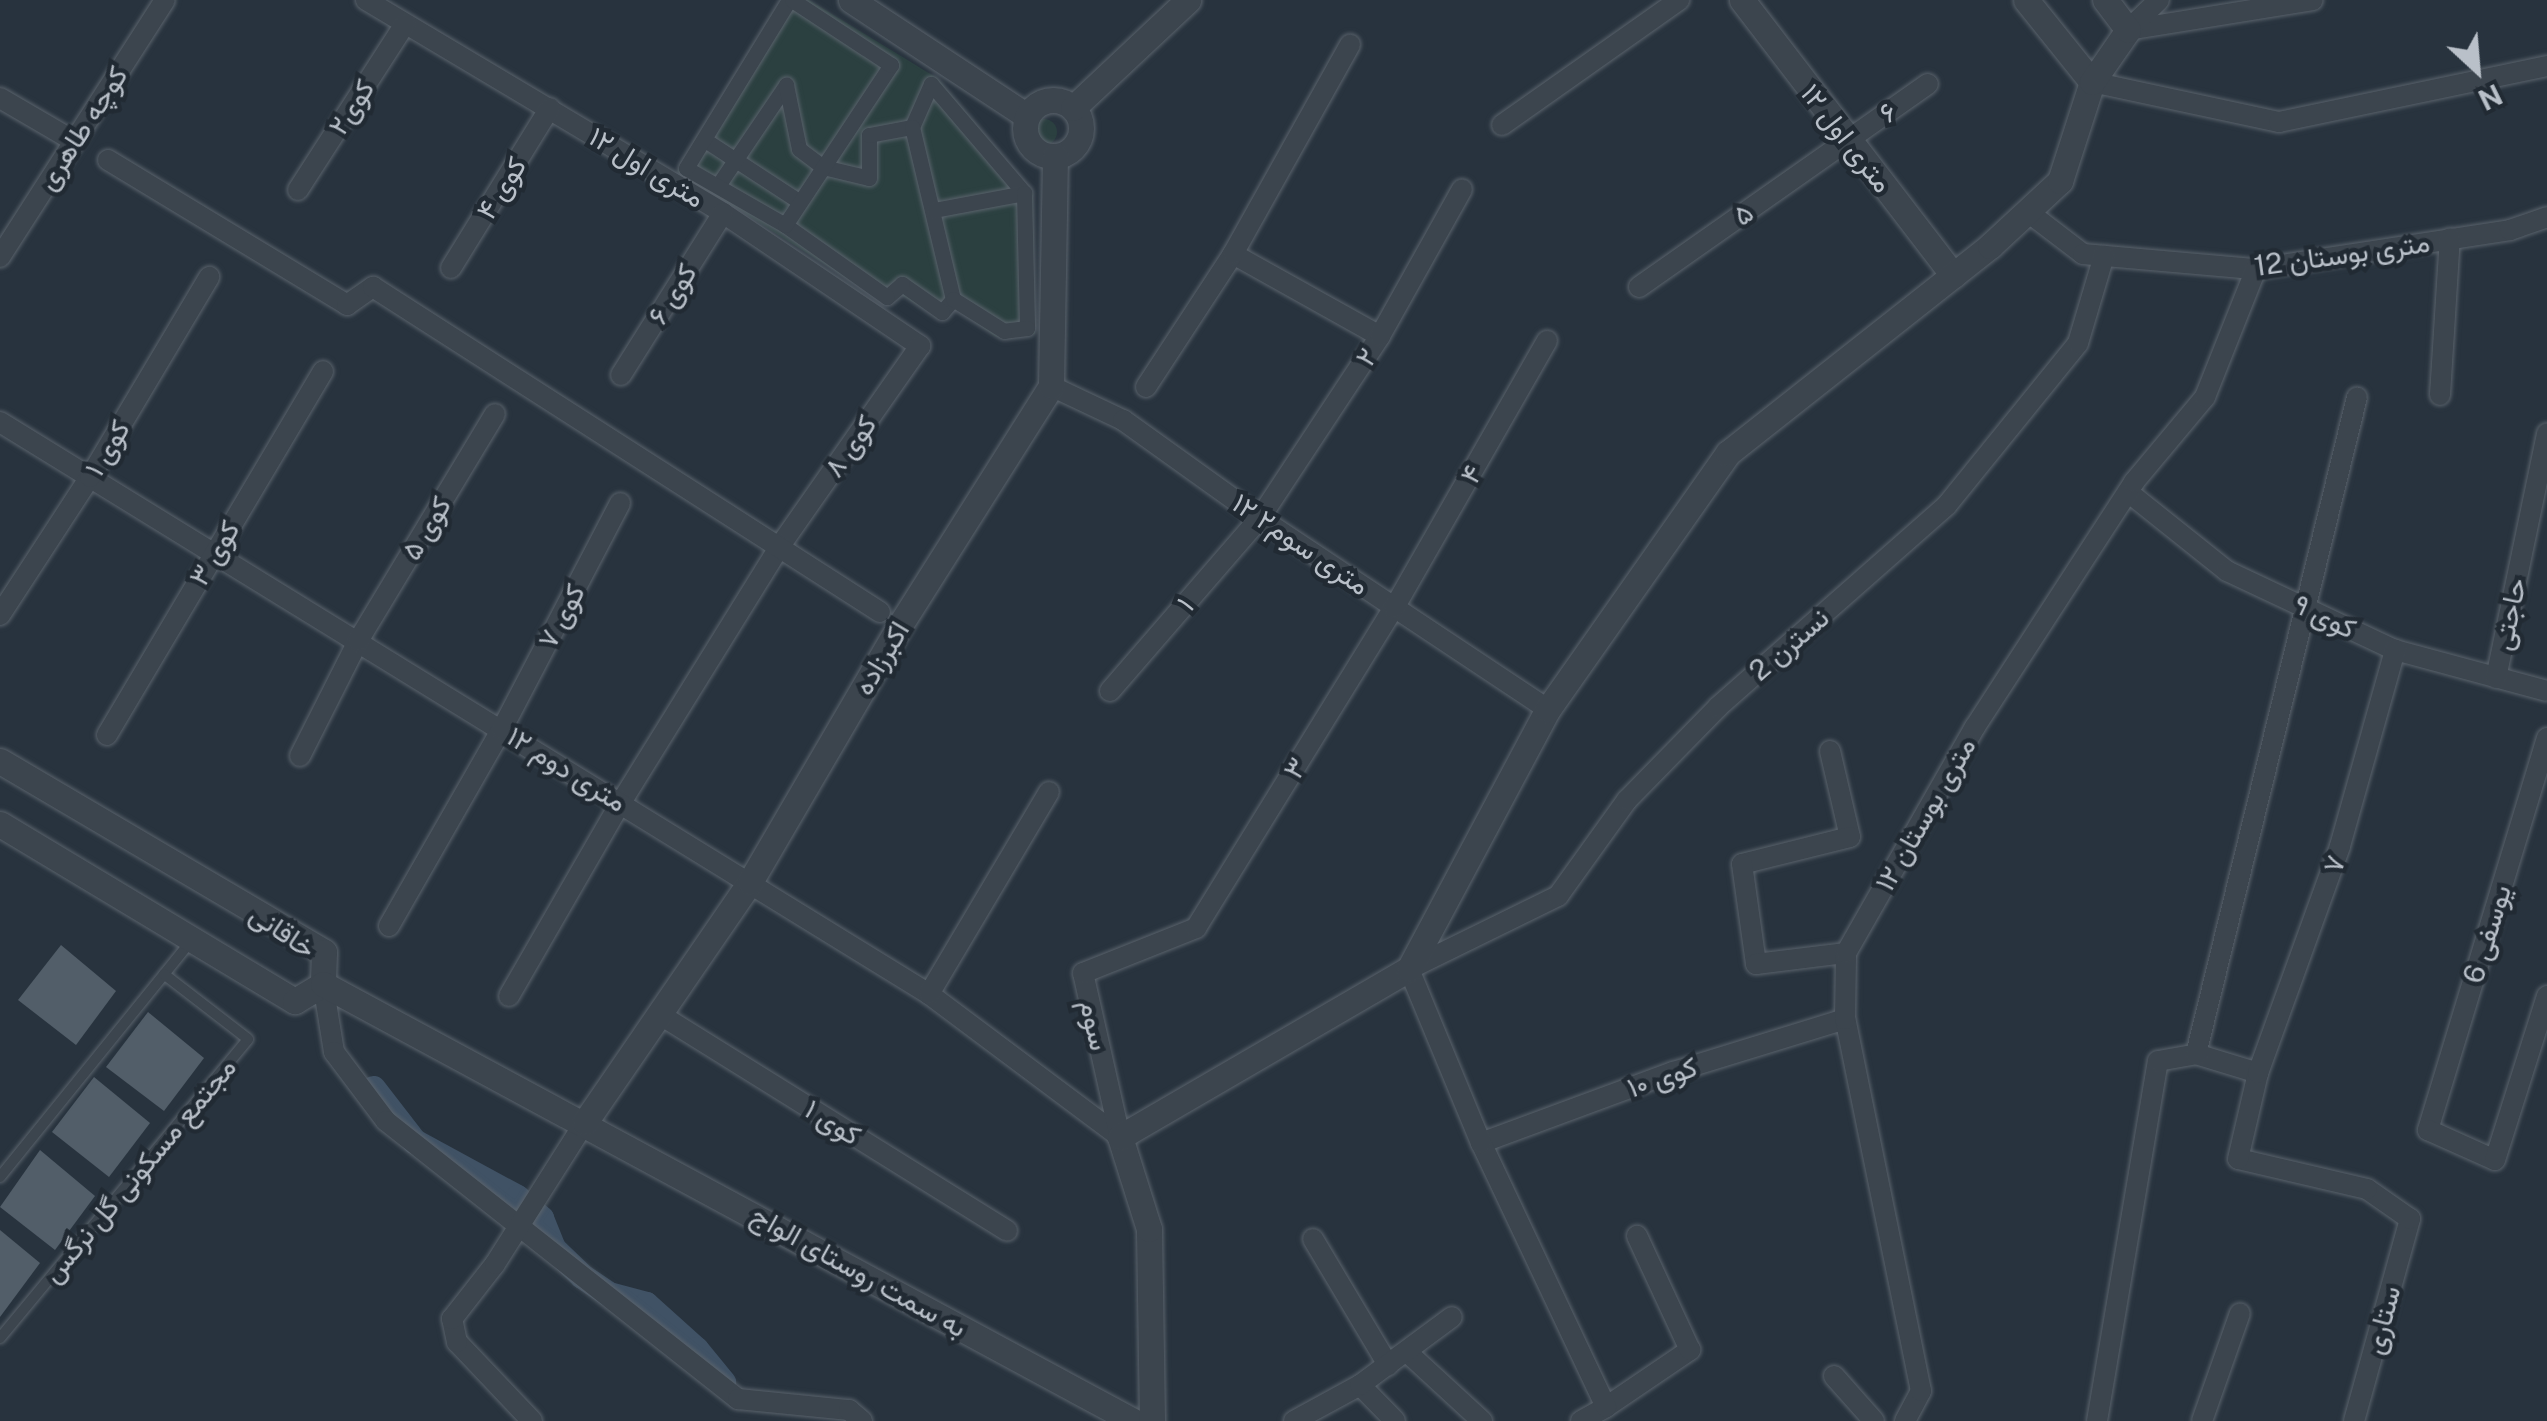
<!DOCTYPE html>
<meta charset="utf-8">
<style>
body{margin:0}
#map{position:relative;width:2547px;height:1421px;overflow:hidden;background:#28333e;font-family:"Public Sans",Vazirmatn,sans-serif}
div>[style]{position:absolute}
.green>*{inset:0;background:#2b4040}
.round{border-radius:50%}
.canal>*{height:25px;margin:-12.5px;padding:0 12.5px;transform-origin:12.5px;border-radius:12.5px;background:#405265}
.building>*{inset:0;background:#525e69}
.roads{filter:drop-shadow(0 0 2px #5a636c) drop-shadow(0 0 2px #5a636c)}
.service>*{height:10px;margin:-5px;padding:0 5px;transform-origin:5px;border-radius:5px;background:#3c454e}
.pedestrian>*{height:15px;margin:-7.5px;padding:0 7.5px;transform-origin:7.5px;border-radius:7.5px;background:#3c454e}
.minor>*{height:20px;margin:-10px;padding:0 10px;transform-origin:10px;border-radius:10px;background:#3c454e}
.tertiary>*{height:25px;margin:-12.5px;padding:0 12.5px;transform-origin:12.5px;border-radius:12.5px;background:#3c454e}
.tertiary>.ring{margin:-12.5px;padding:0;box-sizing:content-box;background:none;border:25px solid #3c454e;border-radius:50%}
span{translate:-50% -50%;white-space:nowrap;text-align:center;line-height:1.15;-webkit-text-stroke:9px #212a33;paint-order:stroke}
.street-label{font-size:28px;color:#b9c0c9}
.north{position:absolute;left:2427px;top:20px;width:100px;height:100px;-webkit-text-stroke:8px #212a33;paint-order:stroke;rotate:154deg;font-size:28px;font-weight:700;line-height:40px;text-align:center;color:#b9c0c9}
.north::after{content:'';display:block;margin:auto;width:35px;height:45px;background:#b9c0c9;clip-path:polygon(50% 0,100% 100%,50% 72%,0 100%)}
</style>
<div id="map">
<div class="green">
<div style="clip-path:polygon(781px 0,809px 0,937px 78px,1033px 192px,1035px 334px,996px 337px,955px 308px,942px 320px,901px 295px,889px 305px,677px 171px)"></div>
<div class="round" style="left:1031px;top:119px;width:26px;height:26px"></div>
</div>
<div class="canal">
<div style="left:373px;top:1088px;width:67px;rotate:52.3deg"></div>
<div style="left:414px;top:1141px;width:117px;rotate:28.5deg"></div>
<div style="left:517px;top:1197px;width:32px;rotate:41deg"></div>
<div style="left:541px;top:1218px;width:32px;rotate:68deg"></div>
<div style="left:553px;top:1248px;width:40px;rotate:44deg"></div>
<div style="left:582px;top:1276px;width:32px;rotate:34deg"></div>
<div style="left:609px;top:1294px;width:38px;rotate:15deg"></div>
<div style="left:646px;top:1304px;width:67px;rotate:42deg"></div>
<div style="left:696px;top:1349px;width:43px;rotate:50.7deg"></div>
</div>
<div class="building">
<div style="clip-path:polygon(61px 945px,116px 991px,76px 1045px,18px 1000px)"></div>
<div style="clip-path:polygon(148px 1012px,204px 1058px,164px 1111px,106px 1067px)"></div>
<div style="clip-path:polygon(94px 1077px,150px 1123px,109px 1177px,52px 1132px)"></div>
<div style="clip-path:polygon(40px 1150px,95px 1196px,55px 1250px,0 1207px)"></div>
<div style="clip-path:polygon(0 1230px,40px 1263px,0 1317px)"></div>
</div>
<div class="roads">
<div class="service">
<div style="left:0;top:1177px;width:305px;rotate:-51deg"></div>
<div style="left:0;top:1338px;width:388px;rotate:-50.3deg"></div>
<div style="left:248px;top:1039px;width:106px;rotate:-142.3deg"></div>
</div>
<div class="pedestrian">
<div style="left:912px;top:127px;width:47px;rotate:-66.2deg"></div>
<div style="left:931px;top:84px;width:143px;rotate:49.5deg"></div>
<div style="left:705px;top:140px;width:113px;rotate:33.1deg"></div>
<div style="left:719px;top:184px;width:120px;rotate:-55.9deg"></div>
<div style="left:786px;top:85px;width:65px;rotate:78.5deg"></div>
<div style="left:799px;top:149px;width:30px;rotate:37deg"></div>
<div style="left:823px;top:167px;width:47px;rotate:13.4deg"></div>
<div style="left:869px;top:178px;width:43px;rotate:-90deg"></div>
<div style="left:869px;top:135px;width:44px;rotate:-10.5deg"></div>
<div style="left:912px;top:127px;width:177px;rotate:76.6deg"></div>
<div style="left:953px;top:299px;width:17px;rotate:130deg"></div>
<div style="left:942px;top:312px;width:49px;rotate:-145deg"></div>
<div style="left:902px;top:284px;width:20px;rotate:139deg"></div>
<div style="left:887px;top:297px;width:125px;rotate:-144.8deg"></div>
<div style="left:785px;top:225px;width:114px;rotate:-150.1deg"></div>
<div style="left:686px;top:168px;width:197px;rotate:-58.5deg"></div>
<div style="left:934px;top:210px;width:92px;rotate:-10.7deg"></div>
<div style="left:1024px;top:193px;width:135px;rotate:88.7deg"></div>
<div style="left:1027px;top:328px;width:23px;rotate:173deg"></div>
<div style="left:1004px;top:331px;width:60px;rotate:-147.9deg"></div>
<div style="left:785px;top:225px;width:192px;rotate:-56.5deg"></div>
<div style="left:891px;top:65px;width:118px;rotate:-146.7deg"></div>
</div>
<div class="minor">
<div style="left:366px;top:0;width:416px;rotate:30.8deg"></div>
<div style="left:723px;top:213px;width:238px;rotate:34deg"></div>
<div style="left:920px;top:346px;width:244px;rotate:125deg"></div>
<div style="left:780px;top:546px;width:301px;rotate:121.8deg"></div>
<div style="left:621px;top:802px;width:224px;rotate:120deg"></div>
<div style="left:2128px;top:30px;width:187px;rotate:-9.2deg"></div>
<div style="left:2128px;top:30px;width:43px;rotate:-44.1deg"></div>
<div style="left:2092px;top:82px;width:191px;rotate:12.1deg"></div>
<div style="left:2279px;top:122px;width:274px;rotate:-11.8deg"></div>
<div style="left:0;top:98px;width:86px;rotate:30.2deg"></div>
<div style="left:1502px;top:125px;width:217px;rotate:-35.2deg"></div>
<div style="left:108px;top:160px;width:280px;rotate:31.2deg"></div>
<div style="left:347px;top:305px;width:32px;rotate:-35deg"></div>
<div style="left:373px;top:287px;width:602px;rotate:32.66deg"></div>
<div style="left:298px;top:190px;width:197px;rotate:-57.2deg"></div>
<div style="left:2028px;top:212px;width:69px;rotate:37.4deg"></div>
<div style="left:2083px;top:254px;width:174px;rotate:5deg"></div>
<div style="left:2256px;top:269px;width:257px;rotate:-8.7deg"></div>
<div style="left:2510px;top:230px;width:39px;rotate:-19deg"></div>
<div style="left:1233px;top:254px;width:168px;rotate:29.2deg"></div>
<div style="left:0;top:257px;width:305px;rotate:-57.3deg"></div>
<div style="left:451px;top:268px;width:188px;rotate:-58.3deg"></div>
<div style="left:1639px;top:287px;width:353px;rotate:-35.1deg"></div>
<div style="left:621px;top:375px;width:191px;rotate:-57.8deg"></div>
<div style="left:1051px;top:386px;width:80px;rotate:25.3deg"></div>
<div style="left:1123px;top:420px;width:168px;rotate:35.6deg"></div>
<div style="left:1260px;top:518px;width:346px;rotate:33.6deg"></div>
<div style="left:1146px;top:387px;width:159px;rotate:-56.8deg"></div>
<div style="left:1233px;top:254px;width:240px;rotate:-60.8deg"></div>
<div style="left:2440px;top:395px;width:157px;rotate:-86.4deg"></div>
<div style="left:0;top:422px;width:1091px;rotate:31.62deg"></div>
<div style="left:929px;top:994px;width:239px;rotate:36.8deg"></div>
<div style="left:2128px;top:492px;width:127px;rotate:38.6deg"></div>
<div style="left:2227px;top:571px;width:186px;rotate:25.2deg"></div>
<div style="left:2395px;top:650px;width:157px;rotate:15.1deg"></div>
<div style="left:0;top:615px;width:165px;rotate:-56.9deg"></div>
<div style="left:90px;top:477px;width:233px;rotate:-59.2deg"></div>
<div style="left:2496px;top:678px;width:250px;rotate:-78.2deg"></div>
<div style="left:1110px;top:691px;width:229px;rotate:-49.1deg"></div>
<div style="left:1260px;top:518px;width:218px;rotate:-56.6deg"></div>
<div style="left:1380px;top:336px;width:168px;rotate:-60.8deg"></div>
<div style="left:107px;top:735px;width:423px;rotate:-59.3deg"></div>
<div style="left:2547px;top:738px;width:410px;rotate:106.9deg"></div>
<div style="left:2428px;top:1130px;width:73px;rotate:24.1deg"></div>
<div style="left:2495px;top:1160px;width:172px;rotate:-72.4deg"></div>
<div style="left:1830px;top:751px;width:88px;rotate:76.9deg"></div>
<div style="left:1850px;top:837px;width:111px;rotate:166deg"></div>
<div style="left:1742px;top:864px;width:101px;rotate:82deg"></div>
<div style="left:1756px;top:964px;width:91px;rotate:-7deg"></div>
<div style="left:300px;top:756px;width:129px;rotate:-63.2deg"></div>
<div style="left:358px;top:641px;width:265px;rotate:-58.9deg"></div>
<div style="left:389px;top:926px;width:227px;rotate:-60.2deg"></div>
<div style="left:502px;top:729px;width:255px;rotate:-62.4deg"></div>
<div style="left:323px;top:984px;width:69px;rotate:80.8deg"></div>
<div style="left:334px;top:1052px;width:86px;rotate:53deg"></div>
<div style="left:386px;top:1121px;width:449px;rotate:38.3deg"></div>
<div style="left:738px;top:1399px;width:112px;rotate:5.7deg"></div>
<div style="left:849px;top:1410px;width:17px;rotate:40deg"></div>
<div style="left:929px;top:994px;width:235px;rotate:-59.3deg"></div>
<div style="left:659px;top:1014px;width:410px;rotate:31.9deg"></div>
<div style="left:2196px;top:1054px;width:65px;rotate:17deg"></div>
<div style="left:1120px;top:1137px;width:168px;rotate:-102.7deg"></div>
<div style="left:1083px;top:973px;width:122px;rotate:-21.7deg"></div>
<div style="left:1196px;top:928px;width:376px;rotate:-58.3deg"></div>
<div style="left:1394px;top:608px;width:308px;rotate:-60.2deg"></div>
<div style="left:1481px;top:1143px;width:205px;rotate:-20.3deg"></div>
<div style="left:1673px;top:1072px;width:180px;rotate:-17.1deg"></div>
<div style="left:1313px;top:1239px;width:147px;rotate:59.2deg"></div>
<div style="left:1407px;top:1352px;width:102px;rotate:42.6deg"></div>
<div style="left:1834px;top:1376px;width:60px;rotate:48.4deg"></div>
<div style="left:1360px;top:1385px;width:50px;rotate:45.8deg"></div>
<div style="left:1606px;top:1407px;width:102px;rotate:-34.2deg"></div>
<div style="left:1690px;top:1350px;width:126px;rotate:-114.9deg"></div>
<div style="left:532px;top:1421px;width:109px;rotate:-133.5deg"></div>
<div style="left:457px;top:1342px;width:24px;rotate:-102deg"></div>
<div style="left:452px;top:1319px;width:70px;rotate:-52deg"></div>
<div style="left:495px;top:1264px;width:168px;rotate:-57.6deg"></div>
<div style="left:1294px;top:1421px;width:75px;rotate:-28.6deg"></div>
<div style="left:1360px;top:1385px;width:114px;rotate:-36.5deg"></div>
<div style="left:1581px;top:1421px;width:29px;rotate:-29deg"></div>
<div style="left:1606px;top:1407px;width:292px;rotate:-115.3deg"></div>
<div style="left:1481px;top:1143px;width:188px;rotate:-112.5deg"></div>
<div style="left:1409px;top:969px;width:166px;rotate:-26.1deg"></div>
<div style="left:1558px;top:896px;width:118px;rotate:-54.3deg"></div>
<div style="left:1627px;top:800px;width:130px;rotate:-45.6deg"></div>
<div style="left:1718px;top:707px;width:305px;rotate:-41.4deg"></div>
<div style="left:1947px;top:505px;width:208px;rotate:-51deg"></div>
<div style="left:2078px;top:343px;width:91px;rotate:-73.4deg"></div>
<div style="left:1905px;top:1421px;width:34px;rotate:-62deg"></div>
<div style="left:1921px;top:1391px;width:380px;rotate:-101.5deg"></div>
<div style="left:1845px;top:1019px;width:66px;rotate:-89.1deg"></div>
<div style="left:1846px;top:953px;width:260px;rotate:-60.3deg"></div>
<div style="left:1975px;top:727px;width:292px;rotate:-57deg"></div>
<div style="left:2134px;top:482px;width:111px;rotate:-50.1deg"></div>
<div style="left:2205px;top:397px;width:138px;rotate:-68.3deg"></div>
<div style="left:2097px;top:1421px;width:365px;rotate:-80.4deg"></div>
<div style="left:2158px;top:1061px;width:39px;rotate:-10deg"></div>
<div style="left:2196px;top:1054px;width:676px;rotate:-76.23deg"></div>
<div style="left:2202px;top:1421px;width:114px;rotate:-70.6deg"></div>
<div style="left:2354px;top:1421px;width:210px;rotate:-74.5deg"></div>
<div style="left:2410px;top:1219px;width:52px;rotate:-145.1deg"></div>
<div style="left:2367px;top:1189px;width:132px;rotate:-166.9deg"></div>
<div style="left:2238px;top:1159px;width:88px;rotate:-76.9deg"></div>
<div style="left:2258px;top:1073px;width:241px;rotate:-70.1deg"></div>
<div style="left:2340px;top:846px;width:204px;rotate:-74.3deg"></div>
</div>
<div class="tertiary">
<div style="left:851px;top:0;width:211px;rotate:33.4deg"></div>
<div style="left:1742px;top:0;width:347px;rotate:52.5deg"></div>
<div style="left:2026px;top:0;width:105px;rotate:51.2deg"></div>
<div class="ring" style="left:1025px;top:100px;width:31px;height:31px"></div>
<div style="left:1073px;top:108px;width:158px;rotate:-43.2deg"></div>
<div style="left:0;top:761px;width:376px;rotate:30.5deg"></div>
<div style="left:324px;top:952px;width:32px;rotate:92deg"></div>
<div style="left:0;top:824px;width:344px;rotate:31deg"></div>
<div style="left:295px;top:1001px;width:33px;rotate:-31deg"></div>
<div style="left:323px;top:984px;width:920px;rotate:28.35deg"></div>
<div style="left:585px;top:1122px;width:291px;rotate:-55.5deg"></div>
<div style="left:750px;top:882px;width:298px;rotate:-59.7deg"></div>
<div style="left:900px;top:625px;width:283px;rotate:-57.7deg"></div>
<div style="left:1051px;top:386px;width:230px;rotate:-89deg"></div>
<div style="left:1152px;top:1421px;width:192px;rotate:-90.9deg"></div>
<div style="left:1149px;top:1229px;width:96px;rotate:-107.5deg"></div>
<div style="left:1120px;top:1137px;width:334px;rotate:-30.2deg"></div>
<div style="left:1409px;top:969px;width:295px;rotate:-61.9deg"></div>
<div style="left:1548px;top:709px;width:313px;rotate:-54.9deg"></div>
<div style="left:1728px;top:453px;width:334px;rotate:-38.3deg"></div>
<div style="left:1990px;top:246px;width:96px;rotate:-42.9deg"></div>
<div style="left:2060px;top:181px;width:104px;rotate:-72.1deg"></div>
<div style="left:2092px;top:82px;width:63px;rotate:-55.3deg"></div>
<div style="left:2128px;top:30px;width:38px;rotate:-127deg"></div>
</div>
</div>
<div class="street-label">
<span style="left:351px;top:107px;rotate:-57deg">کوی۲</span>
<span style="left:1888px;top:112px;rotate:-35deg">۶</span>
<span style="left:82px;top:128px;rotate:-57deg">کوچه طاهری</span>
<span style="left:1847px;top:138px;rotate:52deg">۱۲ متری اول</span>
<span style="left:647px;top:167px;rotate:31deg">۱۲ متری اول</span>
<span style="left:501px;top:188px;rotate:-58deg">کوی ۴</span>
<span style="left:1743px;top:214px;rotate:-35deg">۵</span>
<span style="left:2342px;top:254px;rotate:-8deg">12 متری بوستان</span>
<span style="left:672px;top:294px;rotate:-58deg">کوی ۶</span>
<span style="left:1366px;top:357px;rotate:-57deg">۲</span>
<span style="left:850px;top:446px;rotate:-55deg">کوی ۸</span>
<span style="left:107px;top:448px;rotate:-59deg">کوی ۱</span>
<span style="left:1471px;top:474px;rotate:-60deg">۴</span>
<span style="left:426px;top:528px;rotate:-59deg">کوی ۵</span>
<span style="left:1301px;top:544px;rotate:34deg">۱۲ متری سوم۲</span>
<span style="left:214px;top:553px;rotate:-59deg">کوی ۳</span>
<span style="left:1185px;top:604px;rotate:-49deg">۱</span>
<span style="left:2509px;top:614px;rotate:-78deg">حاجتی</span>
<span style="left:561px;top:616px;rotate:-62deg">کوی ۷</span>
<span style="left:2325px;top:616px;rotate:26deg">کوی ۹</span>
<span style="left:1789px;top:644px;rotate:-41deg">نسترن 2</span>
<span style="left:881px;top:658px;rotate:-59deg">اکبرزاده</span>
<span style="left:1295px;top:768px;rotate:-58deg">۳</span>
<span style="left:567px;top:769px;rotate:32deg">۱۲ متری دوم</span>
<span style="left:1925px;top:814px;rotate:-60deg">۱۲ متری بوستان</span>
<span style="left:2334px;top:864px;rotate:-70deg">۷</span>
<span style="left:283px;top:931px;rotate:34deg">خاقانی</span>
<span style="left:2487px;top:934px;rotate:-73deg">یوسفی 6</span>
<span style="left:1095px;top:1025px;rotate:77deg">سوم</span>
<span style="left:1662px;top:1077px;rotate:-19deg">کوی ۱۰</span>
<span style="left:833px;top:1122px;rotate:32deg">کوی ۱</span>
<span style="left:139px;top:1170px;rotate:-50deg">مجتمع مسکونی گل نرگس</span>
<span style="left:859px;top:1271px;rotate:29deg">به سمت روستای الواج</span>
<span style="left:2382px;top:1320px;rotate:-75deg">ستاری</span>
</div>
<div class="north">N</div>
</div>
